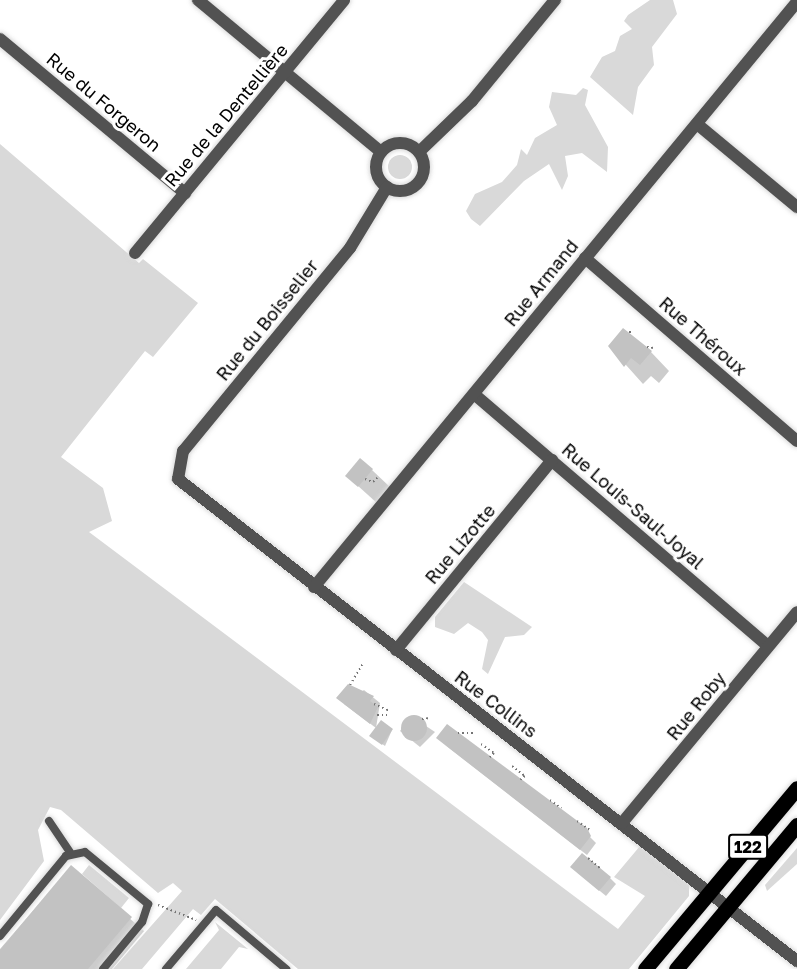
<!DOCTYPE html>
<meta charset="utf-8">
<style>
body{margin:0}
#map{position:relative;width:797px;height:969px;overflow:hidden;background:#fff;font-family:"Golos Text",sans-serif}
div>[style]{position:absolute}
.green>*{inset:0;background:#d9d9d9}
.round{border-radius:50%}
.shadow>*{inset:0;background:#0003}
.building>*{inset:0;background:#c2c2c2}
.path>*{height:2px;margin-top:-1px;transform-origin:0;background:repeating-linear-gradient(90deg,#747474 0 1.5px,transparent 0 4.5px)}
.roads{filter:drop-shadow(0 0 2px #dbdbdb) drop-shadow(0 0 2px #dbdbdb)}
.lane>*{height:8px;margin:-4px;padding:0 4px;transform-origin:4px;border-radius:4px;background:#525252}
.street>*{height:12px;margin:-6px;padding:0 6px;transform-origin:6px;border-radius:6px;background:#525252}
.street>.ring{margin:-6px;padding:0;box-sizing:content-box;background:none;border:12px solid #525252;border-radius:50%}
.primary>*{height:15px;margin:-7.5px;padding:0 7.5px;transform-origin:7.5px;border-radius:7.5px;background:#000}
span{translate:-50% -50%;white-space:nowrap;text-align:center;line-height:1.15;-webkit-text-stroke:6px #fff;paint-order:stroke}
.shield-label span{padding:2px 4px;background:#fff;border:2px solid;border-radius:4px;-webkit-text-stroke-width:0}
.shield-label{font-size:16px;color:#000;font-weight:700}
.street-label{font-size:18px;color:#000}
</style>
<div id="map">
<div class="green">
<div style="clip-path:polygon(650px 0,673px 0,677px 14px,652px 47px,654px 65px,638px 87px,633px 115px,590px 77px,602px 57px,615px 51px,620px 36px,632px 29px,624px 21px,628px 15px)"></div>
<div style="clip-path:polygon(583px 88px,588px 90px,585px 105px,608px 147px,607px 172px,582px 153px,565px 156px,568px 176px,562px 190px,549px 164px,524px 181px,480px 226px,471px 219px,466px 211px,475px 194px,502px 182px,517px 165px,521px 149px,527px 155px,535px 138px,557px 125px,549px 107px,552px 92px,576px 95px)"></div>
<div style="clip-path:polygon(0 144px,139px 263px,143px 259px,198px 303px,153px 357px,145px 351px,61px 457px,103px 488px,112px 521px,89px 532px,618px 929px,645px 896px,614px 877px,640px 846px,689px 885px,689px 896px,629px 969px,298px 969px,215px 899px,201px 915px,193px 909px,142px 969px,113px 969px,182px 891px,173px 883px,158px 893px,61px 810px,50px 807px,38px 830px,44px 861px,0 920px)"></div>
<div class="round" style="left:388px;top:155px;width:24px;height:24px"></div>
<div style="clip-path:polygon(464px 582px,532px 627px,524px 635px,505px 637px,488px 674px,482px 669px,488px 640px,482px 632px,468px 623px,454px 634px,435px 627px,435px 617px)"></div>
<div style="clip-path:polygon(797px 848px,797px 864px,767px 891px,765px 885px)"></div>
<div style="clip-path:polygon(89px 865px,129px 898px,121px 908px,82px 874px)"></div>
<div style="clip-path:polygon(215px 922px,248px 949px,239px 947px,221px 969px,186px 969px,219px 930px)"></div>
</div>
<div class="shadow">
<div style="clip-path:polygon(609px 346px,651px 352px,669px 371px,659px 383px,651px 376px,643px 384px)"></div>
<div style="clip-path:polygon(372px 470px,391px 488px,378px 504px,347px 476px)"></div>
<div style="clip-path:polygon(364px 690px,380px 703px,376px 728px,344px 704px)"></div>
<div style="clip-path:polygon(411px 716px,435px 732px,420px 747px,400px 731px)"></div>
<div style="clip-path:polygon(392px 730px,385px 746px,374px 738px)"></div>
<div style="clip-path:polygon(444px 744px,590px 837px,596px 843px,587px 855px)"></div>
<div style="clip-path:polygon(71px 867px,144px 931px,112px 969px,0 969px,0 949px)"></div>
<div style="clip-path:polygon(578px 873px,610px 878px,616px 884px,606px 896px)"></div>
</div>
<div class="building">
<div style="clip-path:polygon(623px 328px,652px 351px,640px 365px,631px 358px,624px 367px,608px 346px)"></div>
<div style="clip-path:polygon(360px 458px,373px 469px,358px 487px,345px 476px)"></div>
<div style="clip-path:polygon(348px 684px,374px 696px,370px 701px,378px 707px,370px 724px,336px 698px)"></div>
<div class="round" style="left:401px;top:715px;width:26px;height:26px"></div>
<div style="clip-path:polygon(381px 720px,393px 729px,382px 745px,369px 736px)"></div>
<div style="clip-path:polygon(447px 724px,587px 828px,591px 836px,580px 850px,436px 738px)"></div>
<div style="clip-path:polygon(582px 853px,611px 877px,599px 891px,570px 867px)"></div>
<div style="clip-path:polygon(71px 865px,132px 917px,88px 969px,0 969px,0 950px)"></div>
</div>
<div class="path">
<div style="left:630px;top:333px;width:3px;rotate:-90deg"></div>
<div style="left:647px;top:347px;width:7px;rotate:8deg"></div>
<div style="left:365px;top:479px;width:9px;rotate:21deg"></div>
<div style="left:373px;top:482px;width:8px;rotate:-45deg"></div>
<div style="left:350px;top:685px;width:26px;rotate:-59deg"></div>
<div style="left:374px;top:704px;width:17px;rotate:24deg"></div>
<div style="left:377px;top:715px;width:10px"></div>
<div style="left:422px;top:719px;width:8px;rotate:-7deg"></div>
<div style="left:458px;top:733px;width:17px"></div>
<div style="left:481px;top:744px;width:16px;rotate:35deg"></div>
<div style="left:494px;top:753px;width:6px;rotate:135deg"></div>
<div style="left:512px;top:766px;width:16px;rotate:38deg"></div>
<div style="left:525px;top:776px;width:6px;rotate:141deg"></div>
<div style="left:550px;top:800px;width:14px;rotate:36deg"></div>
<div style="left:577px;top:821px;width:16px;rotate:35deg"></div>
<div style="left:588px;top:858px;width:17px;rotate:40deg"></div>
<div style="left:158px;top:905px;width:41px;rotate:21.5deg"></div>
</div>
<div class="roads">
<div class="lane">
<div style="left:49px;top:821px;width:37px;rotate:56deg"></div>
<div style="left:0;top:936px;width:104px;rotate:-50.5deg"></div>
<div style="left:66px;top:856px;width:19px;rotate:-12deg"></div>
<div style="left:85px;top:852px;width:82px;rotate:39.5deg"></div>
<div style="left:148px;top:904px;width:19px;rotate:108deg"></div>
<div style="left:142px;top:922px;width:61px;rotate:129.7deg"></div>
<div style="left:166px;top:969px;width:77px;rotate:-49.7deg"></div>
<div style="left:216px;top:910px;width:92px;rotate:40.1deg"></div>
</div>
<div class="street">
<div style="left:198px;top:0;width:238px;rotate:39.7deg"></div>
<div style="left:0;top:39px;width:241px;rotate:39.8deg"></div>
<div style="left:697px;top:124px;width:130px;rotate:39.7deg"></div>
<div class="ring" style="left:376px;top:143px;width:36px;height:36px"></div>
<div style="left:419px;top:152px;width:74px;rotate:-43.9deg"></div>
<div style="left:472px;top:101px;width:131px;rotate:-50.6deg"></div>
<div style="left:387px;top:187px;width:71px;rotate:121.2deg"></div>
<div style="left:350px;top:248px;width:263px;rotate:129.4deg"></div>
<div style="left:183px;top:451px;width:28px;rotate:100deg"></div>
<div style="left:178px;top:479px;width:785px;rotate:37.91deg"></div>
<div style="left:135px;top:253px;width:328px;rotate:-50.4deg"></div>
<div style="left:585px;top:258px;width:280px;rotate:40.8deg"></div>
<div style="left:474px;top:394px;width:387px;rotate:40.6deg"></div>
<div style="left:314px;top:587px;width:759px;rotate:-50.46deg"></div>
<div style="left:396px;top:650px;width:246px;rotate:-50.6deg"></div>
<div style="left:622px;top:823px;width:274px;rotate:-50.3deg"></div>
</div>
<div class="primary">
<div style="left:645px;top:969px;width:236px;rotate:-50deg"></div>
<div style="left:676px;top:969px;width:188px;rotate:-50deg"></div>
</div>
</div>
<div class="shield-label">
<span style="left:748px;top:847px">122</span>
</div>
<div class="street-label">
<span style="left:104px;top:102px;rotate:40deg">Rue du Forgeron</span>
<span style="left:226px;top:115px;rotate:-50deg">Rue de la Dentellière</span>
<span style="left:541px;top:283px;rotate:-51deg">Rue Armand</span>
<span style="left:267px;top:320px;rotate:-51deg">Rue du Boisselier</span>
<span style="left:703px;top:336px;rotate:41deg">Rue Théroux</span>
<span style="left:633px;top:506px;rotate:41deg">Rue Louis-Saul-Joyal</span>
<span style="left:460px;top:544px;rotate:-50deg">Rue Lizotte</span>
<span style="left:496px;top:704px;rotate:37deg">Rue Collins</span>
<span style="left:696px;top:706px;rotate:-51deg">Rue Roby</span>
</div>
</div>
